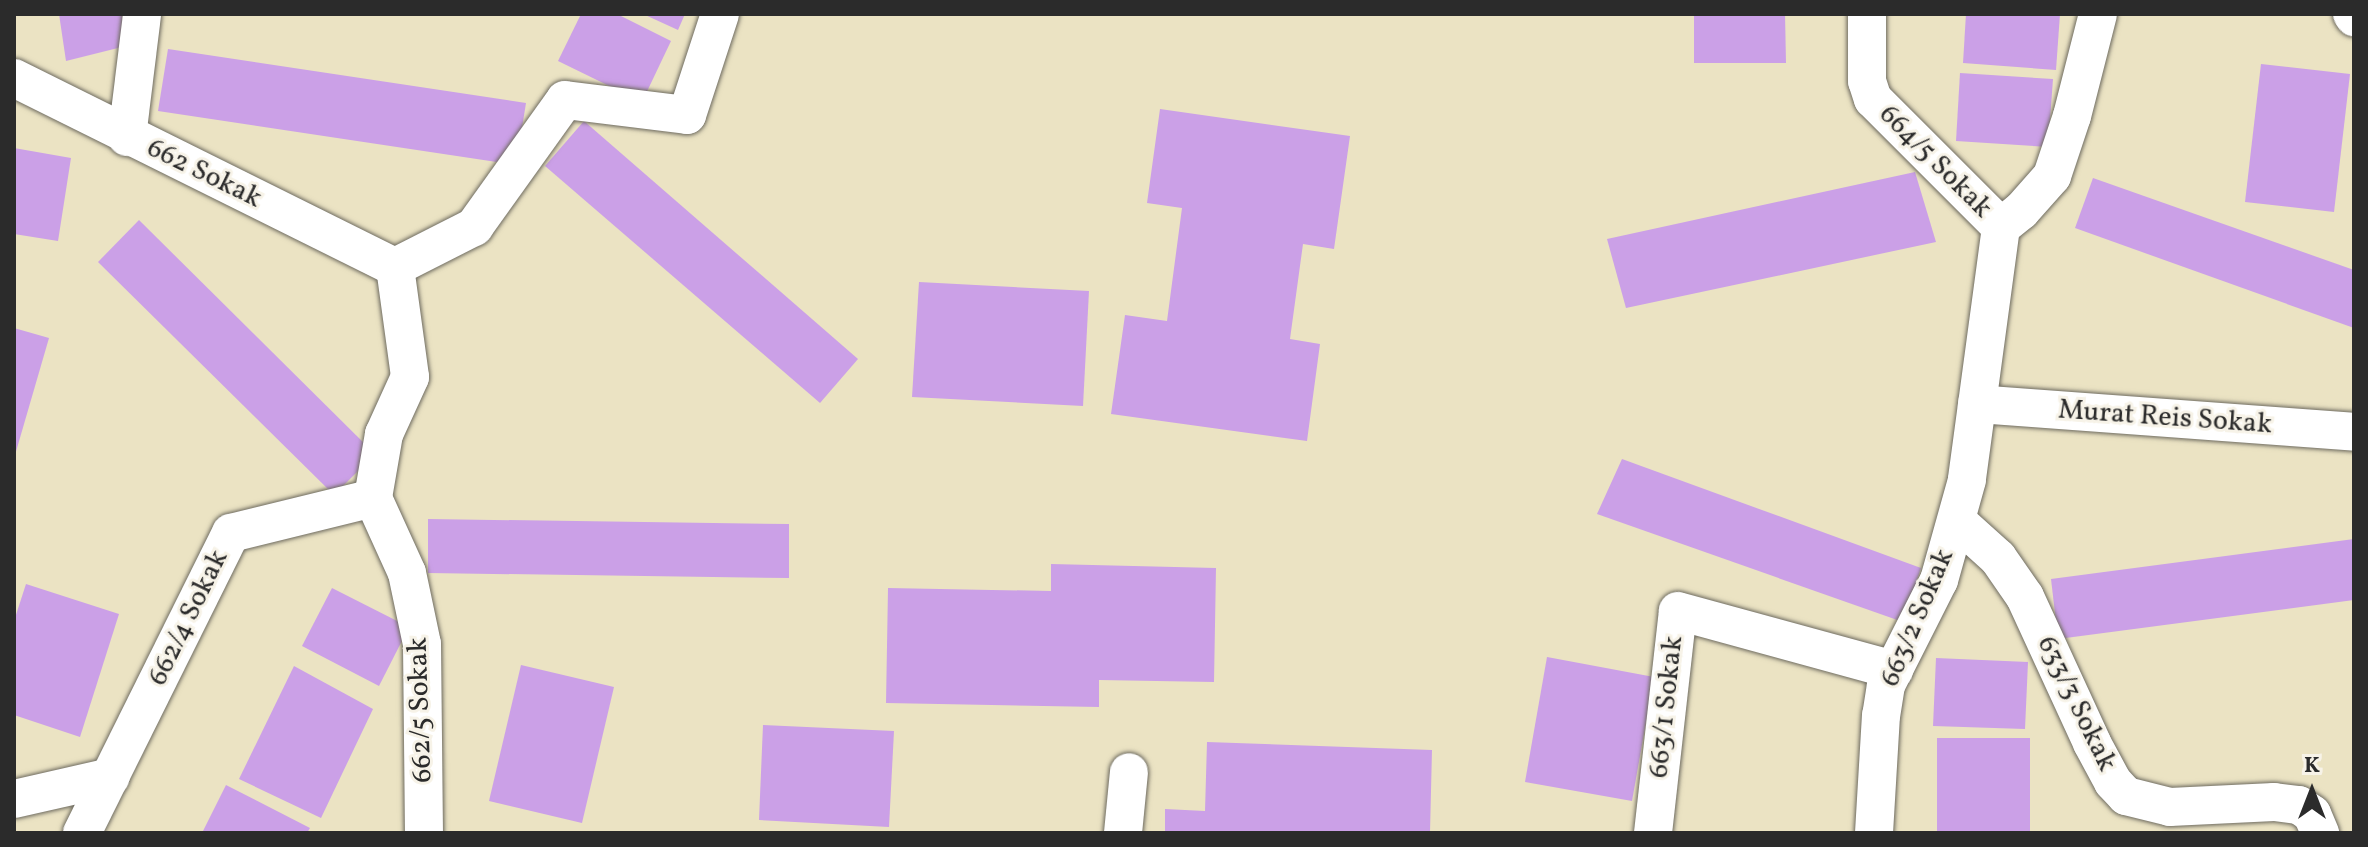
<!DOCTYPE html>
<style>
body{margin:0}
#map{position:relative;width:2368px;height:847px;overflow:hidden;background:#ebe3c3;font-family:Vollkorn,serif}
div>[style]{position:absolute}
.building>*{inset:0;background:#cba0e7}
.roads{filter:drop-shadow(0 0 2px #6e6b60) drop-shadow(0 0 2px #6e6b60)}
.minor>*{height:38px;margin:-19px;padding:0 19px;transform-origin:19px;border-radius:19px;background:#fff}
span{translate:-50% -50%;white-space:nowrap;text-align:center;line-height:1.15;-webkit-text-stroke:6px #f7f3e8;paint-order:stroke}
.street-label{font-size:28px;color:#2b2b2b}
.frame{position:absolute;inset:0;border:16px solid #2b2b2b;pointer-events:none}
.north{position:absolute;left:2272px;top:751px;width:80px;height:80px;-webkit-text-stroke:6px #f7f3e8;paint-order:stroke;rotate:0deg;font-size:22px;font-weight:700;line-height:32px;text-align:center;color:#2b2b2b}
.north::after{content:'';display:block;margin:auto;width:28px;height:36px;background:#2b2b2b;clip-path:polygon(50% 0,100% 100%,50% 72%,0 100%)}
</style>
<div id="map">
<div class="building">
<div style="clip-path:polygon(59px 14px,122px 14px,126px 46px,66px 61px)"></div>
<div style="clip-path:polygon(581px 14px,617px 14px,671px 41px,642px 102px,558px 61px)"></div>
<div style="clip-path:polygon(643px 14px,685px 14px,678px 30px)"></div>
<div style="clip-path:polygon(1694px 14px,1785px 14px,1786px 63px,1694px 63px)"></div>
<div style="clip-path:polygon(1966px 14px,2060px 14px,2056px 70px,1963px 63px)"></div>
<div style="clip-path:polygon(168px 49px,526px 103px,516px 165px,158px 111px)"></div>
<div style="clip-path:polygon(2261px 64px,2350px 74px,2334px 212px,2245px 202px)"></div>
<div style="clip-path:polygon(1960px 73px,2053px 79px,2048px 147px,1956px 141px)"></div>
<div style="clip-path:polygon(1160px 109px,1350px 136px,1334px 249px,1303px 244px,1290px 339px,1320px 344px,1307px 441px,1111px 414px,1125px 315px,1167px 321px,1182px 208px,1147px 203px)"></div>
<div style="clip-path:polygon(584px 121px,858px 359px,820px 403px,545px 166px)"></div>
<div style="clip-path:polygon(14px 148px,71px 158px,58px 241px,14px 234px)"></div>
<div style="clip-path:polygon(1915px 172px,1936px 242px,1626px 308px,1607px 239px)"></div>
<div style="clip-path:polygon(2093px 178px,2354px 270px,2354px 328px,2075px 228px)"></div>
<div style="clip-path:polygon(139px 220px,375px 454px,334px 495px,98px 262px)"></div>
<div style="clip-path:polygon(919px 282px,1089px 291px,1083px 406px,912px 397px)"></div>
<div style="clip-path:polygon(14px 328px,49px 338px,15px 455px,14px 455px)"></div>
<div style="clip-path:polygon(1622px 459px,1921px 568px,1903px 622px,1597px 514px)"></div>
<div style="clip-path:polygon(428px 519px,789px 524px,789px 578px,428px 573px)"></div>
<div style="clip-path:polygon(2354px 539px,2354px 600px,2058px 639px,2051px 579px)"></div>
<div style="clip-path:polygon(1051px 564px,1216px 568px,1214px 682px,1099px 680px,1099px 707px,886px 703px,888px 588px,1051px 591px)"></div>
<div style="clip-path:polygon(26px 584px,119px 614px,80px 737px,14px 715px,14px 621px)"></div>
<div style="clip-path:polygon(332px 588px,409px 627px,379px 686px,302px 646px)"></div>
<div style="clip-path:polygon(1547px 657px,1654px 677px,1632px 801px,1525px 782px)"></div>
<div style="clip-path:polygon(1936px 658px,2028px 662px,2025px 729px,1933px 726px)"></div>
<div style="clip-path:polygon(521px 665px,614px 687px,582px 823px,489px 801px)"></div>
<div style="clip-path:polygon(294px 666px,373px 709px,321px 818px,239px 779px)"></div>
<div style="clip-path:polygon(763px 725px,894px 731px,889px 827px,759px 820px)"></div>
<div style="clip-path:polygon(1937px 738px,2030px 738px,2030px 833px,1937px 833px)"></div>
<div style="clip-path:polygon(1207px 742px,1432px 750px,1430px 833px,1165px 833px,1165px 809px,1205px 811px)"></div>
<div style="clip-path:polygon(226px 785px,310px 828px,307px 833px,202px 833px)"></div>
</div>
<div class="roads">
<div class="minor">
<div style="left:1867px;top:14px;width:67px;rotate:90deg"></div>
<div style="left:1867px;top:81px;width:19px;rotate:72deg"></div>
<div style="left:1873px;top:99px;width:181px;rotate:45deg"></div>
<div style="left:2001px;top:227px;width:255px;rotate:97.7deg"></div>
<div style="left:1967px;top:480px;width:104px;rotate:105.6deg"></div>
<div style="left:1939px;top:580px;width:118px;rotate:116.8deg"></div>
<div style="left:1886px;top:685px;width:30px;rotate:99deg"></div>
<div style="left:1881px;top:715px;width:118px;rotate:93.4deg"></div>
<div style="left:2352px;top:14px;width:4px;rotate:56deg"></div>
<div style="left:14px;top:78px;width:425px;rotate:26.4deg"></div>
<div style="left:127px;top:137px;width:124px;rotate:-83deg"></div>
<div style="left:2001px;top:227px;width:26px;rotate:-39deg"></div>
<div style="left:2021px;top:211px;width:47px;rotate:-48.5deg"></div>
<div style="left:2052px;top:176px;width:63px;rotate:-71.6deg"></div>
<div style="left:2072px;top:116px;width:105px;rotate:-75.7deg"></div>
<div style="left:395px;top:267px;width:111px;rotate:82.2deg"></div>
<div style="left:410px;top:377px;width:63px;rotate:114.5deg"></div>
<div style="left:384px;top:434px;width:65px;rotate:99.8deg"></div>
<div style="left:373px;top:498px;width:82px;rotate:65.6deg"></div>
<div style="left:407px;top:573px;width:73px;rotate:78.1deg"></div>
<div style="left:422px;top:644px;width:189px;rotate:89.4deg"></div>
<div style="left:395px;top:267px;width:89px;rotate:-26.9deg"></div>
<div style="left:474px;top:227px;width:156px;rotate:-54.4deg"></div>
<div style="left:565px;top:100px;width:123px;rotate:7deg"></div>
<div style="left:687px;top:115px;width:106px;rotate:-71.9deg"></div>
<div style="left:1977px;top:404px;width:378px;rotate:4.2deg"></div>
<div style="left:1957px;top:521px;width:55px;rotate:42.1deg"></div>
<div style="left:1998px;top:558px;width:47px;rotate:55.3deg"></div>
<div style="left:2025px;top:597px;width:161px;rotate:65.3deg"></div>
<div style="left:2092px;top:743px;width:44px;rotate:61.7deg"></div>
<div style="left:2113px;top:782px;width:19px;rotate:47deg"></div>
<div style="left:2126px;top:796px;width:45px;rotate:14deg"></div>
<div style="left:2170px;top:807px;width:104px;rotate:-2.8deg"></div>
<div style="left:2274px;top:802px;width:25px;rotate:7deg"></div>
<div style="left:2299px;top:805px;width:16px;rotate:35deg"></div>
<div style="left:2312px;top:814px;width:21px;rotate:67deg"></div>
<div style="left:14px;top:799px;width:99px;rotate:-12.8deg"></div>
<div style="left:82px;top:833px;width:335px;rotate:-63.6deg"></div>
<div style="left:231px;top:533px;width:146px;rotate:-13.8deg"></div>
<div style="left:1123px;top:833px;width:61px;rotate:-84.4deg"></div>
<div style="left:1653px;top:833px;width:223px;rotate:-83.6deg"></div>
<div style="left:1678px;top:611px;width:224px;rotate:15.3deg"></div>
</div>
</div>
<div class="street-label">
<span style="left:1935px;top:162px;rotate:45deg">664/5 Sokak</span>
<span style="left:204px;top:174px;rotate:26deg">662 Sokak</span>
<span style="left:2165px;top:418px;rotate:4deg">Murat Reis Sokak</span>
<span style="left:189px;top:618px;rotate:-64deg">662/4 Sokak</span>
<span style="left:1918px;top:618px;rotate:-67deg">663/2 Sokak</span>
<span style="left:2076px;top:704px;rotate:64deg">633/3 Sokak</span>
<span style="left:1667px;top:707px;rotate:-84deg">663/1 Sokak</span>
<span style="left:421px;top:710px;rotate:-92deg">662/5 Sokak</span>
</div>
<div class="frame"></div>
<div class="north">K</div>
</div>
